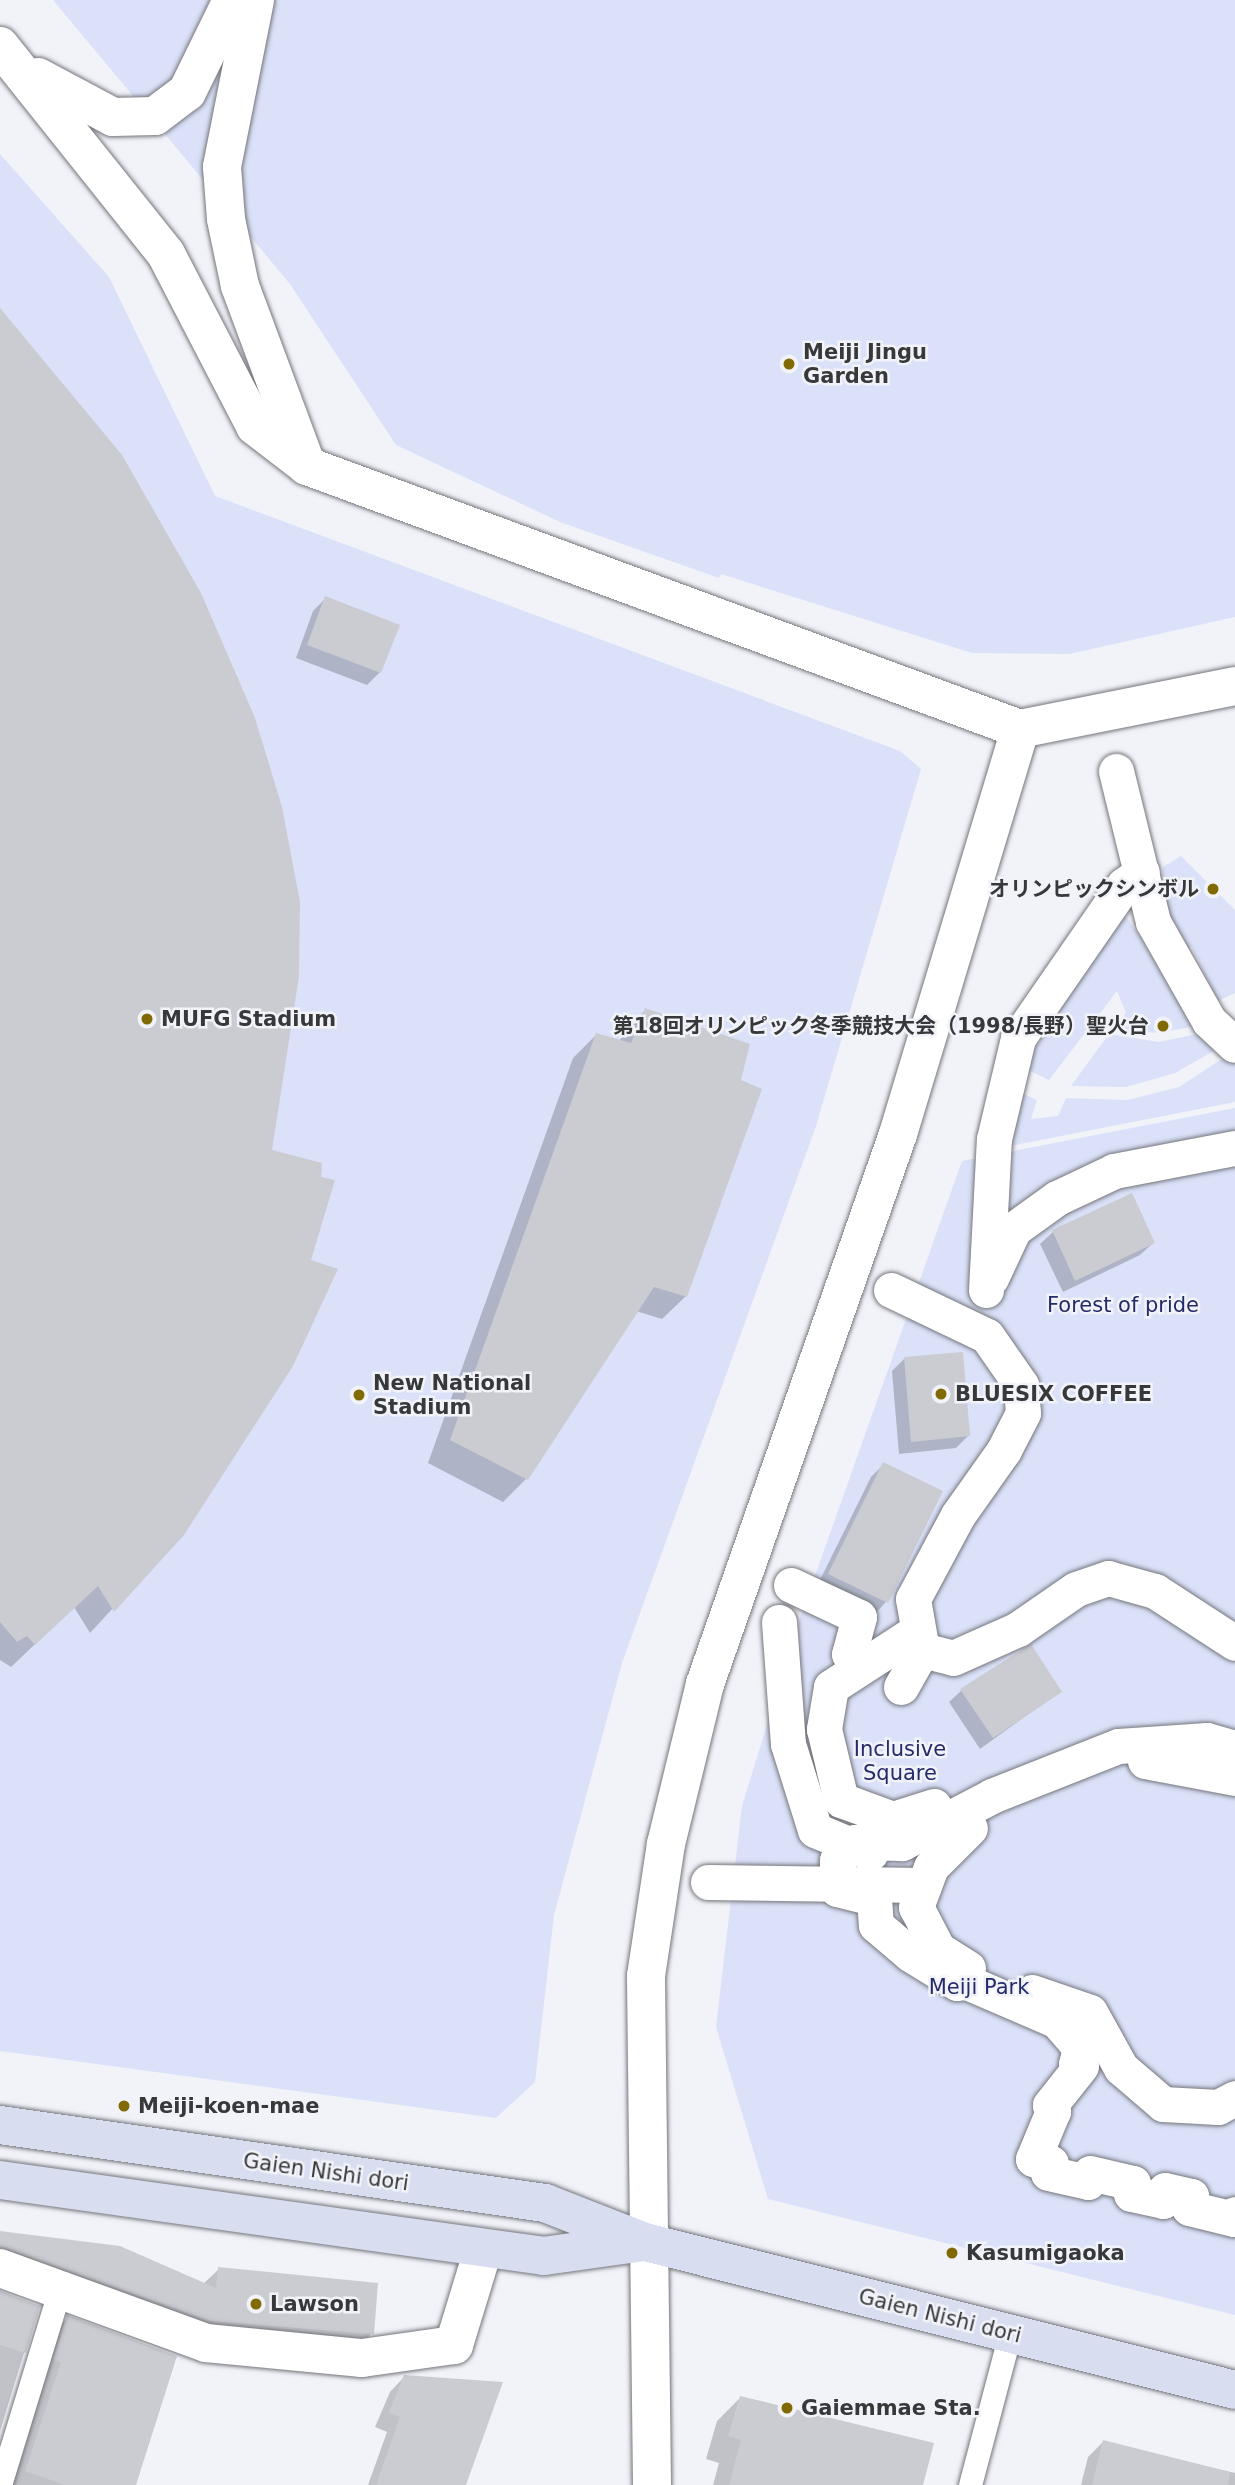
<!DOCTYPE html>
<meta charset="utf-8">
<style>
body{margin:0}
#map{position:relative;width:1235px;height:2485px;overflow:hidden;background:#f1f3f9;font-family:"DejaVu Sans","Noto Sans JP",sans-serif}
div>[style]{position:absolute}
.green>*{inset:0;background:#dae1f8}
.shadow>*{inset:0;background:#0003}
.building>*{inset:0;background:#cbccd2}
.roads{filter:drop-shadow(0 0 2px #75767c) drop-shadow(0 0 2px #75767c)}
.service>*{height:23px;margin:-11.5px;padding:0 11.5px;transform-origin:11.5px;border-radius:11.5px;background:#fff}
.pedestrian>*{height:35px;margin:-17.5px;padding:0 17.5px;transform-origin:17.5px;border-radius:17.5px;background:#fff}
.minor>*{height:38px;margin:-19px;padding:0 19px;transform-origin:19px;border-radius:19px;background:#fff}
.tertiary>*{height:38px;margin:-19px;padding:0 19px;transform-origin:19px;border-radius:19px;background:#fff}
.secondary>*{height:38px;margin:-19px;padding:0 19px;transform-origin:19px;border-radius:19px;background:#d9ddf0}
.dots>*{width:19px;height:19px;translate:-50% -50%;box-sizing:border-box;border:4px solid #f1f3f9;border-radius:50%}
span{translate:-50% -50%;white-space:nowrap;text-align:center;line-height:1.15;-webkit-text-stroke:5px #f1f3f9;paint-order:stroke}
.poi-label{font-size:21px;color:#37383a;font-weight:700}
.left{translate:0 -50%;text-align:left}
.right{translate:-100% -50%;text-align:right}
.park-label{font-size:21px;color:#242b6a}
.street-label{font-size:21px;color:#37383a}
</style>
<div id="map">
<div class="green">
<div style="clip-path:polygon(53px 0,1235px 0,1235px 617px,1069px 654px,972px 653px,721px 574px,719px 578px,560px 522px,396px 445px,290px 284px)"></div>
<div style="clip-path:polygon(0 154px,109px 277px,215px 496px,900px 751px,921px 769px,816px 1126px,622px 1663px,554px 1915px,535px 2082px,496px 2118px,0 2051px)"></div>
<div style="clip-path:polygon(1181px 856px,1235px 910px,1235px 993px,1218px 1001px,1191px 946px,1179px 957px,1161px 888px,1163px 867px)"></div>
<div style="clip-path:polygon(1125px 915px,1201px 1025px,1158px 1033px,1114px 1028px,1126px 1013px,1117px 991px,1049px 1080px,1024px 1068px,1105px 931px)"></div>
<div style="clip-path:polygon(1206px 1032px,1219px 1048px,1175px 1073px,1126px 1087px,1071px 1086px,1109px 1034px,1159px 1042px)"></div>
<div style="clip-path:polygon(1228px 1055px,1235px 1060px,1235px 1102px,1000px 1148px,1015px 1090px,1037px 1100px,1031px 1119px,1058px 1116px,1066px 1098px,1128px 1100px,1179px 1087px)"></div>
<div style="clip-path:polygon(1235px 1108px,1235px 2315px,768px 2199px,716px 2027px,742px 1806px,800px 1618px,962px 1161px)"></div>
</div>
<div class="shadow">
<div style="clip-path:polygon(0 313px,120px 456px,270px 1152px,309px 1261px,291px 1366px,182px 1533px,90px 1633px,74px 1607px,11px 1667px,0 1660px)"></div>
<div style="clip-path:polygon(326px 598px,380px 672px,367px 685px,296px 658px,313px 611px)"></div>
<div style="clip-path:polygon(645px 1010px,686px 1296px,662px 1319px,636px 1311px,526px 1479px,503px 1502px,428px 1463px,573px 1058px,596px 1035px,619px 1041px)"></div>
<div style="clip-path:polygon(1053px 1232px,1153px 1243px,1140px 1255px,1063px 1292px,1040px 1244px)"></div>
<div style="clip-path:polygon(905px 1358px,968px 1436px,956px 1448px,899px 1454px,892px 1371px)"></div>
<div style="clip-path:polygon(884px 1464px,940px 1492px,886px 1602px,874px 1615px,817px 1586px,871px 1477px)"></div>
<div style="clip-path:polygon(962px 1690px,1060px 1691px,980px 1749px,949px 1702px)"></div>
<div style="clip-path:polygon(0 2233px,203px 2284px,219px 2269px,372px 2333px,358px 2348px,196px 2335px,0 2264px)"></div>
<div style="clip-path:polygon(0 2291px,38px 2307px,0 2431px)"></div>
<div style="clip-path:polygon(67px 2318px,134px 2485px,6px 2485px,52px 2332px)"></div>
<div style="clip-path:polygon(404px 2377px,464px 2485px,368px 2485px,387px 2432px,375px 2427px,390px 2392px)"></div>
<div style="clip-path:polygon(740px 2398px,921px 2485px,713px 2485px,719px 2463px,706px 2459px,717px 2421px)"></div>
<div style="clip-path:polygon(1103px 2442px,1235px 2473px,1235px 2485px,1081px 2485px,1088px 2457px)"></div>
</div>
<div class="building">
<div style="clip-path:polygon(0 308px,122px 455px,201px 593px,255px 718px,282px 807px,300px 902px,299px 976px,272px 1150px,322px 1163px,321px 1177px,335px 1180px,311px 1260px,338px 1269px,293px 1366px,184px 1535px,114px 1612px,98px 1586px,35px 1645px,27px 1636px,17px 1642px,0 1622px)"></div>
<div style="clip-path:polygon(325px 596px,400px 625px,381px 673px,307px 645px)"></div>
<div style="clip-path:polygon(645px 1008px,750px 1044px,741px 1080px,762px 1089px,687px 1297px,654px 1287px,528px 1480px,450px 1440px,596px 1033px,631px 1043px)"></div>
<div style="clip-path:polygon(1132px 1193px,1155px 1243px,1075px 1281px,1052px 1230px)"></div>
<div style="clip-path:polygon(963px 1352px,970px 1436px,911px 1442px,904px 1357px)"></div>
<div style="clip-path:polygon(883px 1462px,943px 1491px,888px 1603px,828px 1574px)"></div>
<div style="clip-path:polygon(1031px 1644px,1062px 1692px,993px 1738px,960px 1689px)"></div>
<div style="clip-path:polygon(0 2231px,120px 2246px,216px 2288px,218px 2267px,378px 2283px,374px 2334px,211px 2321px,0 2247px)"></div>
<div style="clip-path:polygon(0 2291px,40px 2306px,26px 2353px,0 2345px)"></div>
<div style="clip-path:polygon(67px 2315px,177px 2356px,136px 2485px,65px 2485px,25px 2471px,61px 2362px,53px 2360px)"></div>
<div style="clip-path:polygon(404px 2375px,503px 2382px,466px 2485px,376px 2485px,400px 2417px,389px 2412px)"></div>
<div style="clip-path:polygon(740px 2396px,934px 2443px,923px 2485px,729px 2485px,741px 2440px,728px 2436px)"></div>
<div style="clip-path:polygon(1103px 2440px,1230px 2472px,1228px 2485px,1092px 2485px)"></div>
</div>
<div class="roads">
<div class="service">
<div style="left:0;top:2485px;width:205px;rotate:-73deg"></div>
<div style="left:970px;top:2485px;width:156px;rotate:-75.2deg"></div>
</div>
<div class="pedestrian">
<div style="left:1116px;top:771px;width:155px;rotate:76.2deg"></div>
<div style="left:1153px;top:922px;width:114px;rotate:60.5deg"></div>
<div style="left:1209px;top:1021px;width:35px;rotate:43deg"></div>
<div style="left:991px;top:1278px;width:54px;rotate:-64.9deg"></div>
<div style="left:1014px;top:1229px;width:53px;rotate:-35.8deg"></div>
<div style="left:1057px;top:1198px;width:63px;rotate:-25.3deg"></div>
<div style="left:1114px;top:1171px;width:123px;rotate:-10.8deg"></div>
<div style="left:891px;top:1290px;width:106px;rotate:25.6deg"></div>
<div style="left:987px;top:1336px;width:60px;rotate:55.2deg"></div>
<div style="left:1021px;top:1385px;width:28px;rotate:86deg"></div>
<div style="left:1023px;top:1413px;width:42px;rotate:117.2deg"></div>
<div style="left:1004px;top:1450px;width:80px;rotate:125.3deg"></div>
<div style="left:958px;top:1515px;width:95px;rotate:118.2deg"></div>
<div style="left:913px;top:1599px;width:52px;rotate:80deg"></div>
<div style="left:922px;top:1650px;width:32px;rotate:14deg"></div>
<div style="left:953px;top:1658px;width:71px;rotate:-24deg"></div>
<div style="left:1018px;top:1629px;width:70px;rotate:-34.6deg"></div>
<div style="left:1076px;top:1589px;width:34px;rotate:-19deg"></div>
<div style="left:1108px;top:1578px;width:49px;rotate:15.5deg"></div>
<div style="left:1155px;top:1591px;width:95px;rotate:33deg"></div>
<div style="left:986px;top:1290px;width:151px;rotate:-87deg"></div>
<div style="left:994px;top:1139px;width:104px;rotate:-76.6deg"></div>
<div style="left:1018px;top:1038px;width:186px;rotate:-55.3deg"></div>
<div style="left:1124px;top:885px;width:22px;rotate:-36deg"></div>
<div style="left:791px;top:1585px;width:75px;rotate:25.2deg"></div>
<div style="left:859px;top:1617px;width:38px;rotate:105deg"></div>
<div style="left:849px;top:1654px;width:19px;rotate:21deg"></div>
<div style="left:779px;top:1622px;width:122px;rotate:85.8deg"></div>
<div style="left:788px;top:1744px;width:90px;rotate:72.6deg"></div>
<div style="left:815px;top:1830px;width:60px;rotate:22.7deg"></div>
<div style="left:914px;top:1633px;width:99px;rotate:147deg"></div>
<div style="left:831px;top:1687px;width:43px;rotate:99.5deg"></div>
<div style="left:824px;top:1729px;width:73px;rotate:76.5deg"></div>
<div style="left:841px;top:1800px;width:55px;rotate:20.1deg"></div>
<div style="left:893px;top:1819px;width:43px;rotate:-17.6deg"></div>
<div style="left:901px;top:1687px;width:43px;rotate:-60.4deg"></div>
<div style="left:1235px;top:1748px;width:29px;rotate:-164deg"></div>
<div style="left:1207px;top:1740px;width:89px;rotate:176.1deg"></div>
<div style="left:1118px;top:1746px;width:136px;rotate:158.4deg"></div>
<div style="left:992px;top:1796px;width:102px;rotate:152.4deg"></div>
<div style="left:902px;top:1843px;width:47px;rotate:-178.8deg"></div>
<div style="left:855px;top:1842px;width:25px;rotate:135deg"></div>
<div style="left:837px;top:1860px;width:29px;rotate:90deg"></div>
<div style="left:837px;top:1889px;width:38px;rotate:14deg"></div>
<div style="left:874px;top:1898px;width:27px;rotate:86deg"></div>
<div style="left:876px;top:1925px;width:45px;rotate:40.5deg"></div>
<div style="left:910px;top:1954px;width:55px;rotate:31.7deg"></div>
<div style="left:957px;top:1983px;width:6px;rotate:-31deg"></div>
<div style="left:962px;top:1980px;width:103px;rotate:23.3deg"></div>
<div style="left:1057px;top:2021px;width:35px;rotate:49deg"></div>
<div style="left:1080px;top:2047px;width:17px;rotate:103deg"></div>
<div style="left:1076px;top:2064px;width:5px;rotate:22deg"></div>
<div style="left:1081px;top:2066px;width:50px;rotate:128.5deg"></div>
<div style="left:1050px;top:2105px;width:7px;rotate:63deg"></div>
<div style="left:1053px;top:2111px;width:52px;rotate:112.6deg"></div>
<div style="left:1033px;top:2159px;width:18px;rotate:13deg"></div>
<div style="left:1051px;top:2163px;width:10px;rotate:107deg"></div>
<div style="left:1048px;top:2173px;width:41px;rotate:12.7deg"></div>
<div style="left:1088px;top:2182px;width:9px;rotate:-77deg"></div>
<div style="left:1090px;top:2173px;width:44px;rotate:13.1deg"></div>
<div style="left:1133px;top:2183px;width:11px;rotate:100deg"></div>
<div style="left:1131px;top:2194px;width:33px;rotate:12deg"></div>
<div style="left:1163px;top:2201px;width:11px;rotate:-80deg"></div>
<div style="left:1165px;top:2190px;width:27px;rotate:13deg"></div>
<div style="left:1191px;top:2196px;width:12px;rotate:99deg"></div>
<div style="left:1189px;top:2208px;width:46px;rotate:13.7deg"></div>
<div style="left:1234px;top:2219px;width:5px;rotate:-79deg"></div>
<div style="left:1145px;top:1761px;width:92px;rotate:10.7deg"></div>
<div style="left:708px;top:1882px;width:216px;rotate:0.8deg"></div>
<div style="left:968px;top:1968px;width:36px;rotate:-148deg"></div>
<div style="left:938px;top:1949px;width:47px;rotate:-117.6deg"></div>
<div style="left:916px;top:1907px;width:43px;rotate:-69.4deg"></div>
<div style="left:931px;top:1867px;width:55px;rotate:-45deg"></div>
<div style="left:1032px;top:1992px;width:61px;rotate:19deg"></div>
<div style="left:1090px;top:2012px;width:64px;rotate:61deg"></div>
<div style="left:1121px;top:2068px;width:55px;rotate:40.6deg"></div>
<div style="left:1163px;top:2104px;width:55px;rotate:3.1deg"></div>
<div style="left:1218px;top:2107px;width:19px;rotate:-28deg"></div>
</div>
<div class="minor">
<div style="left:0;top:2268px;width:219px;rotate:20deg"></div>
<div style="left:206px;top:2343px;width:157px;rotate:5.5deg"></div>
<div style="left:362px;top:2358px;width:93px;rotate:-8deg"></div>
<div style="left:454px;top:2345px;width:99px;rotate:-73deg"></div>
</div>
<div class="tertiary">
<div style="left:255px;top:0;width:170px;rotate:101.2deg"></div>
<div style="left:222px;top:167px;width:52px;rotate:85.6deg"></div>
<div style="left:226px;top:219px;width:68px;rotate:78.2deg"></div>
<div style="left:240px;top:286px;width:192px;rotate:69.6deg"></div>
<div style="left:0;top:46px;width:266px;rotate:51.4deg"></div>
<div style="left:166px;top:254px;width:194px;rotate:62.6deg"></div>
<div style="left:255px;top:426px;width:66px;rotate:37.6deg"></div>
<div style="left:307px;top:466px;width:760px;rotate:20.25deg"></div>
<div style="left:1020px;top:729px;width:219px;rotate:-11.3deg"></div>
<div style="left:38px;top:77px;width:85px;rotate:28.1deg"></div>
<div style="left:113px;top:117px;width:42px;rotate:-1.4deg"></div>
<div style="left:155px;top:116px;width:40px;rotate:-37deg"></div>
<div style="left:187px;top:92px;width:102px;rotate:-63.9deg"></div>
<div style="left:652px;top:2485px;width:509px;rotate:-90.68deg"></div>
<div style="left:646px;top:1976px;width:134px;rotate:-81.4deg"></div>
<div style="left:666px;top:1844px;width:165px;rotate:-76.3deg"></div>
<div style="left:705px;top:1684px;width:583px;rotate:-70.66deg"></div>
<div style="left:898px;top:1134px;width:423px;rotate:-73.2deg"></div>
</div>
<div class="secondary">
<div style="left:0;top:2125px;width:551px;rotate:8.14deg"></div>
<div style="left:545px;top:2203px;width:107px;rotate:21.3deg"></div>
<div style="left:645px;top:2242px;width:608px;rotate:14.08deg"></div>
<div style="left:0;top:2180px;width:549px;rotate:7.95deg"></div>
<div style="left:544px;top:2256px;width:100px;rotate:-8deg"></div>
</div>
</div>
<div class="dots">
<div style="left:789px;top:364px;background:#816a03"></div>
<div style="left:1213px;top:889px;background:#816a03"></div>
<div style="left:147px;top:1019px;background:#816a03"></div>
<div style="left:1163px;top:1026px;background:#816a03"></div>
<div style="left:941px;top:1394px;background:#816a03"></div>
<div style="left:359px;top:1395px;background:#816a03"></div>
<div style="left:124px;top:2106px;background:#816a03"></div>
<div style="left:952px;top:2253px;background:#816a03"></div>
<div style="left:256px;top:2304px;background:#816a03"></div>
<div style="left:787px;top:2408px;background:#816a03"></div>
</div>
<div class="poi-label">
<span class="left" style="left:803px;top:364px">Meiji Jingu<br>Garden</span>
<span class="right" style="left:1199px;top:889px">オリンピックシンボル</span>
<span class="left" style="left:161px;top:1019px">MUFG Stadium</span>
<span class="right" style="left:1149px;top:1026px">第18回オリンピック冬季競技大会（1998/長野）聖火台</span>
<span class="left" style="left:373px;top:1395px">New National<br>Stadium</span>
<span class="left" style="left:955px;top:1394px">BLUESIX COFFEE</span>
<span class="left" style="left:138px;top:2106px">Meiji-koen-mae</span>
<span class="left" style="left:966px;top:2253px">Kasumigaoka</span>
<span class="left" style="left:270px;top:2304px">Lawson</span>
<span class="left" style="left:801px;top:2408px">Gaiemmae Sta.</span>
</div>
<div class="park-label">
<span style="left:1123px;top:1305px">Forest of pride</span>
<span style="left:900px;top:1761px">Inclusive<br>Square</span>
<span style="left:979px;top:1987px">Meiji Park</span>
</div>
<div class="street-label">
<span style="left:326px;top:2172px;rotate:8deg">Gaien Nishi dori</span>
<span style="left:940px;top:2316px;rotate:14deg">Gaien Nishi dori</span>
</div>
</div>
